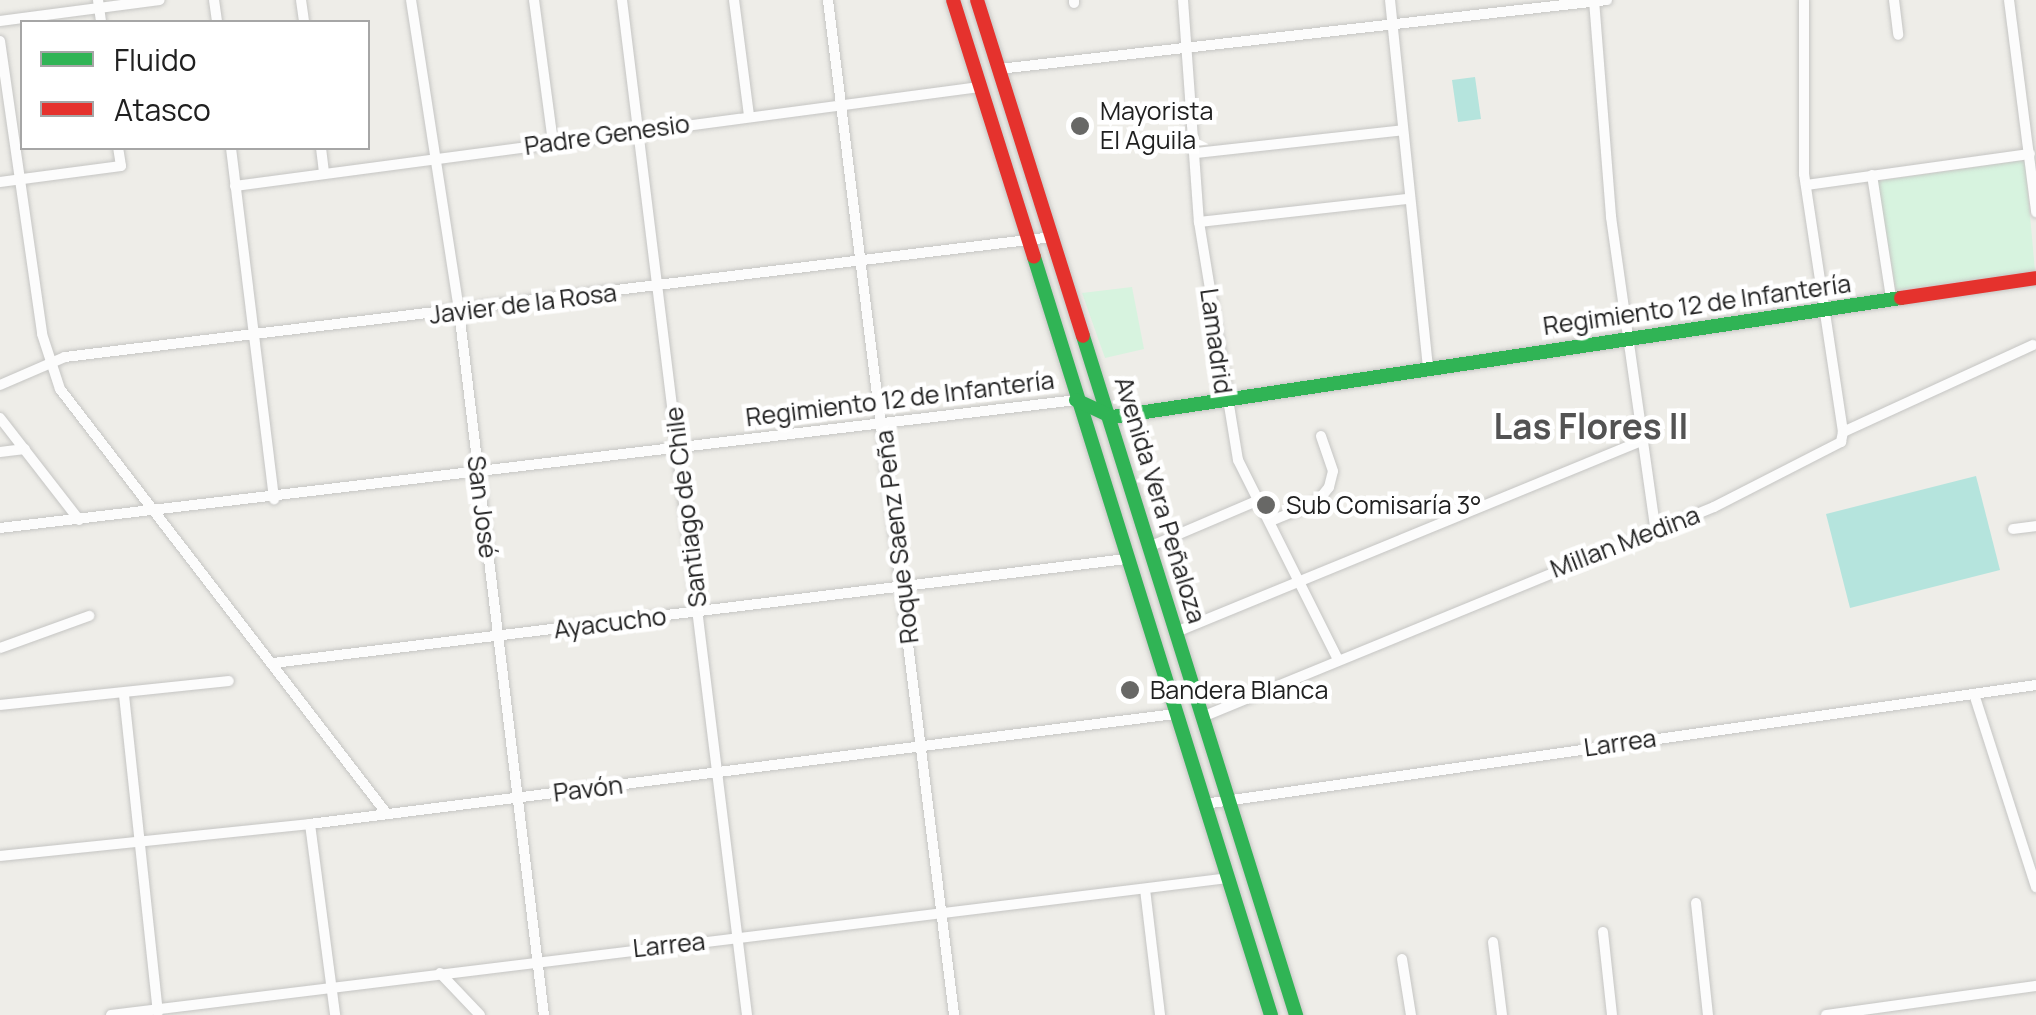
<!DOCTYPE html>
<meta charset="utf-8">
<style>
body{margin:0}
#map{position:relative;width:2036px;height:1015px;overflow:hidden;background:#eeede8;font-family:Manrope,sans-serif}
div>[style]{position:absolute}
.park>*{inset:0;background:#d7f3df}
.pitch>*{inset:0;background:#b5e4dd}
.roads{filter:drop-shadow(0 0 2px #c5c5c3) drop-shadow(0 0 2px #c5c5c3)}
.street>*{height:10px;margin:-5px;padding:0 5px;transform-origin:5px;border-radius:5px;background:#fcfcfc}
.fast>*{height:14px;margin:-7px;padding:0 7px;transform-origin:7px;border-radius:7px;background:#30b455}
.jam>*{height:14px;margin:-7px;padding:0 7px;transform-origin:7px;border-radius:7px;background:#e5322d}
.dots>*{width:28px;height:28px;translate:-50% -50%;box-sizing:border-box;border:5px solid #fff;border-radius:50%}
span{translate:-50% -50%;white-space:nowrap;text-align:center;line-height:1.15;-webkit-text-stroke:9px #fff;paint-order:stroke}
.poi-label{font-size:25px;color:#202020}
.left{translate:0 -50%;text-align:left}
.street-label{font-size:25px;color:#202020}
.district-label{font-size:35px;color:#535353;font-weight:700}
.legend{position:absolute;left:20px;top:20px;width:350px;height:130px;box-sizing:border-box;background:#fff;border:2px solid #a6a6a6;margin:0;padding:12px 18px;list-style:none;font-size:30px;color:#202020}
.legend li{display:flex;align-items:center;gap:20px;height:50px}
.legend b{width:50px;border:2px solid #a6a6a6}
</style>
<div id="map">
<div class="park">
<div style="clip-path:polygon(2025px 160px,2035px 271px,1896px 290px,1877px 181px)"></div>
<div style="clip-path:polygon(1132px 287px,1144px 349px,1105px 358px,1082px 293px)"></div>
</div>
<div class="pitch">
<div style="clip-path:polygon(1475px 77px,1481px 119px,1458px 122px,1452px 80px)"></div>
<div style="clip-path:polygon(1976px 476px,2000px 570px,1850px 608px,1826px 514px)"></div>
</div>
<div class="roads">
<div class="street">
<div style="left:98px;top:0;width:22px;rotate:82deg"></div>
<div style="left:214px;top:0;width:22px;rotate:82deg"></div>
<div style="left:301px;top:0;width:22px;rotate:82deg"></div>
<div style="left:411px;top:0;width:315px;rotate:81.2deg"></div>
<div style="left:459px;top:311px;width:709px;rotate:83.12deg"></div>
<div style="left:534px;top:0;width:143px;rotate:82.4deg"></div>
<div style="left:622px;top:0;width:1023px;rotate:82.98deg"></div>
<div style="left:734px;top:0;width:116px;rotate:82.6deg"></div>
<div style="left:828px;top:0;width:1023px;rotate:82.92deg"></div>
<div style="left:1074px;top:0;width:3px;rotate:90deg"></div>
<div style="left:1183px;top:0;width:223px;rotate:85.9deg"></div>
<div style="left:1199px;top:222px;width:241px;rotate:80.7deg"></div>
<div style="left:1238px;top:460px;width:221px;rotate:63.4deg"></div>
<div style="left:1390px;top:0;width:369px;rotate:84.1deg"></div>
<div style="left:1594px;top:0;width:218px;rotate:85.5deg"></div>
<div style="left:1611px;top:217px;width:314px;rotate:81.9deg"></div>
<div style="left:1804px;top:0;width:174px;rotate:90deg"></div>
<div style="left:1804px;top:174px;width:261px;rotate:81.4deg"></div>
<div style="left:1894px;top:0;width:35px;rotate:83deg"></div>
<div style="left:2009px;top:0;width:214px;rotate:82.7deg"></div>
<div style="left:0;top:21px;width:161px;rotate:-7.5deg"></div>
<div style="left:0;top:41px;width:296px;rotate:81.8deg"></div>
<div style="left:42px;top:334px;width:58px;rotate:71.9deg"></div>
<div style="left:60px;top:389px;width:536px;rotate:52.42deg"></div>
<div style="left:999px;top:69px;width:612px;rotate:-6.47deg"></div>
<div style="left:231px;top:148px;width:354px;rotate:83deg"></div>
<div style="left:321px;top:148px;width:25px;rotate:83deg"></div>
<div style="left:1196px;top:153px;width:208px;rotate:-6.3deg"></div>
<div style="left:1872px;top:175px;width:124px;rotate:81.2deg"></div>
<div style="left:0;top:182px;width:122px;rotate:-7.5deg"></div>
<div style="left:121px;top:166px;width:18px;rotate:-99deg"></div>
<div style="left:1806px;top:185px;width:226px;rotate:-7.9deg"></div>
<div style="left:235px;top:186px;width:751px;rotate:-7.58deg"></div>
<div style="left:1199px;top:222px;width:209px;rotate:-6.3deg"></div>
<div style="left:0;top:385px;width:71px;rotate:-23.3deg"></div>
<div style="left:65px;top:357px;width:994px;rotate:-6.93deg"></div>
<div style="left:0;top:418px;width:129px;rotate:52.2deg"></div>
<div style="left:0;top:452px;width:25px;rotate:-7deg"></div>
<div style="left:1271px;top:521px;width:50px;rotate:-22.4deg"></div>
<div style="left:1317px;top:502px;width:19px;rotate:-51deg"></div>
<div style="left:1329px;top:487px;width:16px;rotate:-76deg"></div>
<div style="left:1333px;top:471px;width:37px;rotate:-109deg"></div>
<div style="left:0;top:528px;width:1084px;rotate:-6.78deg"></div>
<div style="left:2013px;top:529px;width:23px;rotate:-7deg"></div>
<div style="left:1151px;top:546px;width:117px;rotate:-23.1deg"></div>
<div style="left:1176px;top:632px;width:500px;rotate:-22.31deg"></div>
<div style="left:0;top:648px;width:95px;rotate:-19.8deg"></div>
<div style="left:273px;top:663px;width:859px;rotate:-6.95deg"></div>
<div style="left:1974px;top:694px;width:203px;rotate:72.2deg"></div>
<div style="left:124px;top:695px;width:319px;rotate:83.9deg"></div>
<div style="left:0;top:705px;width:230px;rotate:-6deg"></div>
<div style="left:1202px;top:717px;width:553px;rotate:-22.3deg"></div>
<div style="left:1714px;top:507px;width:143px;rotate:-27.1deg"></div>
<div style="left:1841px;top:442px;width:10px;rotate:-79deg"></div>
<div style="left:1843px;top:432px;width:209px;rotate:-24.6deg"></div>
<div style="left:1204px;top:804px;width:840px;rotate:-8.14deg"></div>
<div style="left:310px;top:824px;width:193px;rotate:82.5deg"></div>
<div style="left:0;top:856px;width:312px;rotate:-5.9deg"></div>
<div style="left:310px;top:824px;width:872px;rotate:-7.25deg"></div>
<div style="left:1145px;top:889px;width:127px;rotate:83.2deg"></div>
<div style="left:1696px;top:903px;width:113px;rotate:83.9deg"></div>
<div style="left:1603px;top:932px;width:83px;rotate:83.8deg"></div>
<div style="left:1493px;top:942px;width:74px;rotate:83deg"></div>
<div style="left:1402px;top:959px;width:57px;rotate:80.9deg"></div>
<div style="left:440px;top:973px;width:58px;rotate:46.4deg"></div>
<div style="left:111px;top:1015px;width:1125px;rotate:-6.99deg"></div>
<div style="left:1826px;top:1015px;width:212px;rotate:-7.9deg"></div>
</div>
<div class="fast">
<div style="left:1034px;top:257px;width:794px;rotate:72.64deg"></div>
<div style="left:1083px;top:336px;width:712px;rotate:72.58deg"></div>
<div style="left:1076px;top:400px;width:40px;rotate:25deg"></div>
<div style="left:1112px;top:417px;width:798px;rotate:-8.58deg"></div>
</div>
<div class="jam">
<div style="left:953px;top:0;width:269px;rotate:72.5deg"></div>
<div style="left:977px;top:0;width:352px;rotate:72.5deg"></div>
<div style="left:1901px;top:298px;width:136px;rotate:-8.4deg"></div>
</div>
</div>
<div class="dots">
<div style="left:1080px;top:126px;background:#686866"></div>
<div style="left:1266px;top:505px;background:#686866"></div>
<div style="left:1130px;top:690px;background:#686866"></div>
</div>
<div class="poi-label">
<span class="left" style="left:1100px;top:126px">Mayorista<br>El Aguila</span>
<span class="left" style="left:1286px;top:505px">Sub Comisaría 3°</span>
<span class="left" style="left:1150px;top:690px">Bandera Blanca</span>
</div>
<div class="street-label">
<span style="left:607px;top:135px;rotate:-8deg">Padre Genesio</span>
<span style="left:523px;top:304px;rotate:-7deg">Javier de la Rosa</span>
<span style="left:1697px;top:305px;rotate:-8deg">Regimiento 12 de Infantería</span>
<span style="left:1216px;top:341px;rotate:82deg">Lamadrid</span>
<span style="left:900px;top:399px;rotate:-7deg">Regimiento 12 de Infantería</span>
<span style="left:1160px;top:500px;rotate:73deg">Avenida Vera Peñaloza</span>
<span style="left:482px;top:507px;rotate:83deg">San José</span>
<span style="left:686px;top:507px;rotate:-97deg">Santiago de Chile</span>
<span style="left:897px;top:537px;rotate:-97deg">Roque Saenz Peña</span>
<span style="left:1625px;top:542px;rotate:-21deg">Millan Medina</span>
<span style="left:610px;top:623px;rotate:-7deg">Ayacucho</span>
<span style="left:1620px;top:743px;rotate:-8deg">Larrea</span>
<span style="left:588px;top:789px;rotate:-7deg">Pavón</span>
<span style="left:669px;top:945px;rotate:-6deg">Larrea</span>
</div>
<div class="district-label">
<span style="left:1591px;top:426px">Las Flores II</span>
</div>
<ul class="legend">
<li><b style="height:12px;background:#30b455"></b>Fluido</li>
<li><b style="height:12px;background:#e5322d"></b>Atasco</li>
</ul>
</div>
